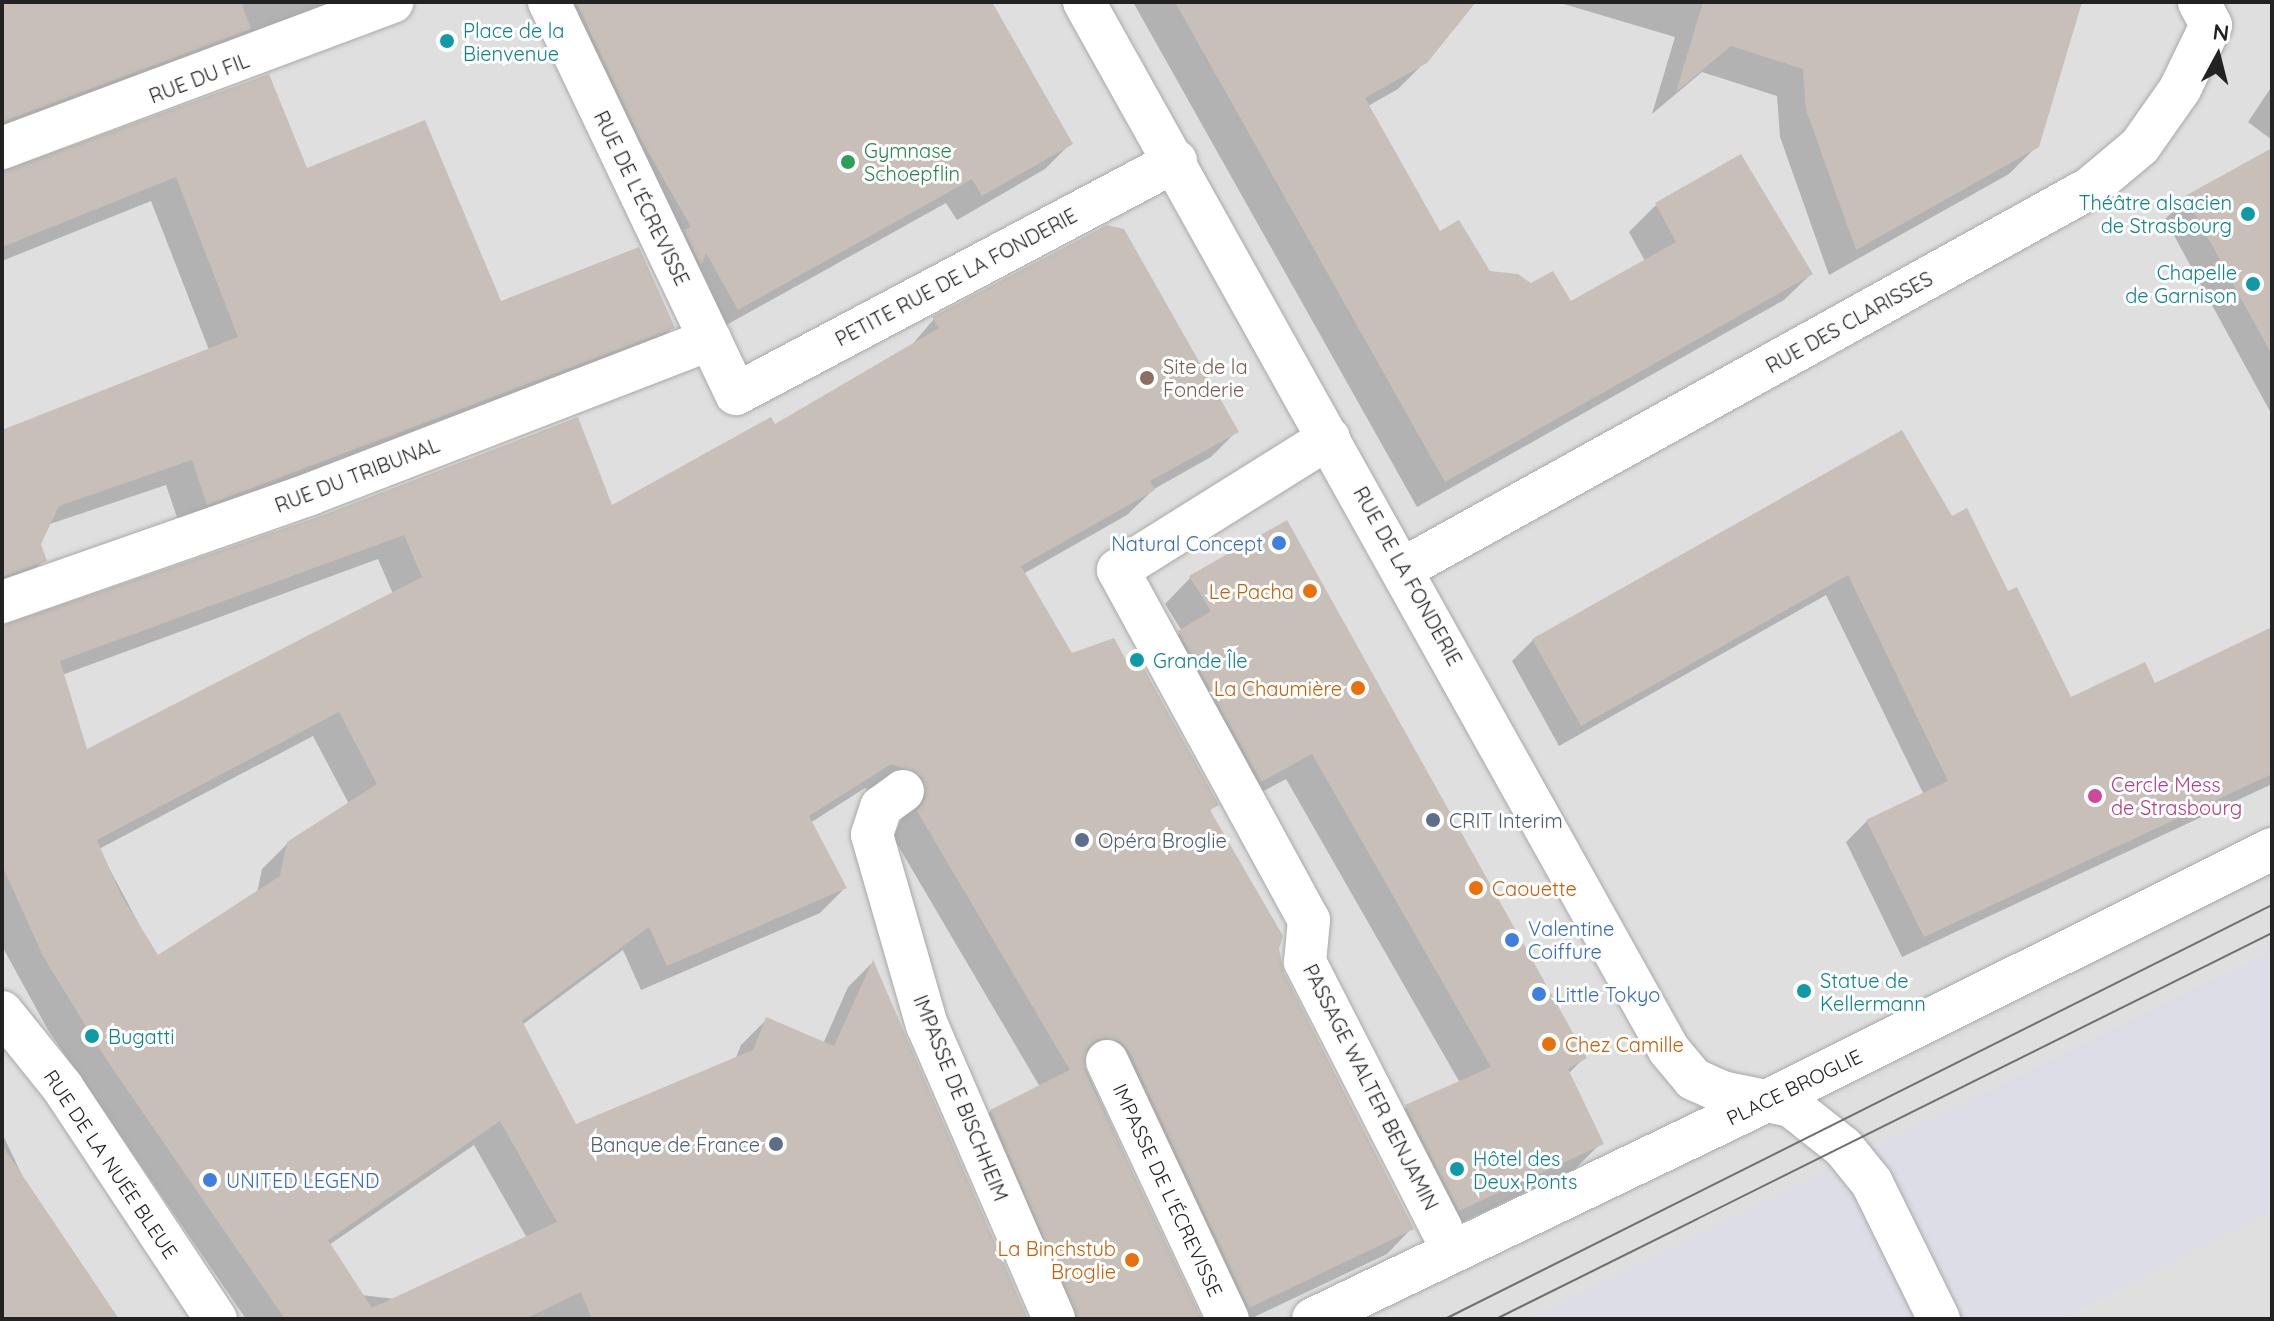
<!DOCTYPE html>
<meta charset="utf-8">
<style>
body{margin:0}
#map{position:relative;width:2274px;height:1321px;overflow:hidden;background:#f2efe9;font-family:Quicksand,sans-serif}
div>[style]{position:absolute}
.residential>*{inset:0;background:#e0dfdf}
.plaza>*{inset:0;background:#dddde8}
.shadow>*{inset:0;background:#0003}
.building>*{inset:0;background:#c7bfb8}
.roads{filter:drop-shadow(0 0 2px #a9a9a9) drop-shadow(0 0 2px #a9a9a9)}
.street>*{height:42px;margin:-21px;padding:0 21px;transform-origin:21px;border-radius:21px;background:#fff}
.tram>*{height:2px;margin:-1px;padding:0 1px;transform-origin:1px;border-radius:1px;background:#707070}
.dots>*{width:22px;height:22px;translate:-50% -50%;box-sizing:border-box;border:4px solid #fff;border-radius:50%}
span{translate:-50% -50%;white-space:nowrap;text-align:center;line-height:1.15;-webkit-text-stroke:6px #fff;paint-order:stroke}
.culture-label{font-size:20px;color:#0d838f}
.left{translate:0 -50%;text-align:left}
.right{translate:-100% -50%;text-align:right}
.street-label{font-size:20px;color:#222}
.leisure-label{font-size:20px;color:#27864d}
.education-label{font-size:20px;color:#785e54}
.shop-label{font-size:20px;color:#366cbe}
.food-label{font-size:20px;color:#c56008}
.hotel-label{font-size:20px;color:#b23c85}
.service-label{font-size:20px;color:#4e5e75}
.frame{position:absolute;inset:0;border:4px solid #222;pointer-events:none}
.north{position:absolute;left:2178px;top:16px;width:80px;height:80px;-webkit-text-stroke:6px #fff;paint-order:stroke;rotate:7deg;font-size:22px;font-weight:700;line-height:32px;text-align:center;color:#222}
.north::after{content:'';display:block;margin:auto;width:28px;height:36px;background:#222;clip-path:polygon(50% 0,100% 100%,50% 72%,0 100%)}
</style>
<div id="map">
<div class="residential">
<div style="clip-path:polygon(2px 2px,2272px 2px,2272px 1319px,2px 1319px)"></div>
</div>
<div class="plaza">
<div style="clip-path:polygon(2272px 950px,2272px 1212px,2061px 1319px,1528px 1319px)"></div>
</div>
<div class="shadow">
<div style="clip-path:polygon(2px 2px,339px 2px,2px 137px)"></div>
<div style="clip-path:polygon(572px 2px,991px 2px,1070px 144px,1045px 169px,957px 220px,946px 203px,712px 333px)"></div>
<div style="clip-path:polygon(1133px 2px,1468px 2px,1425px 62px,1398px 89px,1368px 106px,1439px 233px,1489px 273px,1570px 303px,1645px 261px,1629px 232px,1656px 205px,1811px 274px,1784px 300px,1417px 507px)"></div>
<div style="clip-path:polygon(1557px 2px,2070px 2px,2037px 146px,2009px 174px,1829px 275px,1780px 137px,1777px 96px,1702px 72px,1652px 114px,1675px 37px)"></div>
<div style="clip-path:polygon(2272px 86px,2272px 140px,2248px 122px)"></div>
<div style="clip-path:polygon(2272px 150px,2272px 415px,2165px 219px,2187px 198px)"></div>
<div style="clip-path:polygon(306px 170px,500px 304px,673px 327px,648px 353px,181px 529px,166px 485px,47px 525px,38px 544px,44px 560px,19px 586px,2px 593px,2px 432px,209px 350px,151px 201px,2px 261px,2px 173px)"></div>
<div style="clip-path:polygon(evenodd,934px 319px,1236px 432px,1211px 457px,1154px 489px,1127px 515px,1023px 574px,1071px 656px,1216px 804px,1209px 812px,1276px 949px,1282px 974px,1412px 1228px,1387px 1254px,1250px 1319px,1218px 1319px,1094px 1066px,1084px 1065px,1199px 1319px,1044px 1319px,965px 1137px,991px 1111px,1040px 1087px,893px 837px,903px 816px,865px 788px,810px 823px,845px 888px,820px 913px,641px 990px,623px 950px,522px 1025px,575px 1127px,735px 1060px,741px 1045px,766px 1020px,823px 1044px,848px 987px,872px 963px,1026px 1319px,246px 1319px,48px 1030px,2px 946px,2px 627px,319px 519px,611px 508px,774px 426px,910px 347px,934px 319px,378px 559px,393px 594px,86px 752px,62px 675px,378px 559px,934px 319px,313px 736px,349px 804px,288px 843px,262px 869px,257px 893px,157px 958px,99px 849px,313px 736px,934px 319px,474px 1145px,527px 1238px,396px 1299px,361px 1295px,329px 1245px,474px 1145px)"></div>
<div style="clip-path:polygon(1951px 519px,2007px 593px,2070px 700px,2154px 685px,2272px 630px,2272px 784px,1902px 957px,1846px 842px,1867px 821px,1924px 795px,1826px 595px,1559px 746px,1512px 661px,1533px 640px)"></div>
<div style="clip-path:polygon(1191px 577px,1584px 1058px,1568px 1074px,1601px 1143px,1575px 1169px,1433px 1236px,1380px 1133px,1406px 1107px,1460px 1083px,1286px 779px,1234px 807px,1153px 658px,1182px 631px,1165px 604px)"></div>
<div style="clip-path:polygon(2px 1133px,28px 1188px,118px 1319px,2px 1319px)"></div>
</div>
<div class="building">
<div style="clip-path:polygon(2px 2px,241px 2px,251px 29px,2px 122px)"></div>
<div style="clip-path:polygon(576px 2px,992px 2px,1073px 144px,982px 196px,972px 179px,738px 310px,706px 253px,701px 265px,684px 230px,691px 227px,639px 136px)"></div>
<div style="clip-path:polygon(1175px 2px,1476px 2px,1427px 63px,1365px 98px,1440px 231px,1459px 220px,1490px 271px,1518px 274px,1531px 283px,1553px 271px,1571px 301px,1676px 242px,1655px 203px,1741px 154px,1813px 274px,1445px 482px)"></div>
<div style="clip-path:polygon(1703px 2px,2082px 2px,2039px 147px,1856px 250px,1806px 110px,1803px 69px,1731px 46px,1676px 92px)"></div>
<div style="clip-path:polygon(269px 74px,307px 168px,425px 120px,501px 301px,639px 247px,675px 328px,207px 505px,192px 460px,59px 506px,41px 544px,47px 561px,2px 577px,2px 430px,238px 337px,176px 177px,2px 247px,2px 171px)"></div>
<div style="clip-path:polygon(2272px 148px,2272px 355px,2185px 196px)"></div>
<div style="clip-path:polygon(evenodd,1107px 225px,1124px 229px,1239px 432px,1150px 481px,1155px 490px,1021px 566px,1072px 653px,1114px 638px,1127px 662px,1137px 656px,1219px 805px,1210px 810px,1283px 936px,1279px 949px,1284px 973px,1414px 1229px,1249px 1308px,1129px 1051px,1120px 1041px,1098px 1039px,1087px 1048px,1085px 1071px,1202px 1319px,1078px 1319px,990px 1110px,1070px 1070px,917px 811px,925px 800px,923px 778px,891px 764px,809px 816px,847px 888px,667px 966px,649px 927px,522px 1021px,576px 1124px,753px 1050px,766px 1017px,834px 1046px,873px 960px,1028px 1319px,592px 1319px,581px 1292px,525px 1319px,285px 1319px,106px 1059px,43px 956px,2px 865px,2px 625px,318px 517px,578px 417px,612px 505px,771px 417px,775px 424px,939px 328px,932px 317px,1107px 225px,404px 535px,422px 577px,87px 749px,60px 661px,404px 535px,1107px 225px,339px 712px,377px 784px,287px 842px,280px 876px,158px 955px,121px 895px,97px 840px,339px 712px,1107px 225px,500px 1121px,557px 1222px,372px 1308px,328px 1240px,500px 1121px)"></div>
<div style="clip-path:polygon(1902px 430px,1952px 516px,1967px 508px,2008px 591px,2017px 587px,2071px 697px,2145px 662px,2155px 683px,2272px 627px,2272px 774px,1924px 937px,1866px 820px,1948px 781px,1848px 575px,1581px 726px,1532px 639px)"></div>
<div style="clip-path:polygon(1287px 520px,1587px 1058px,1568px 1069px,1604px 1144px,1459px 1211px,1405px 1105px,1491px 1067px,1312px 754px,1261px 782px,1178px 631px,1211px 611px,1189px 576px)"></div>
<div style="clip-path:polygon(2px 1145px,119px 1319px,2px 1319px)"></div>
</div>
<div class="roads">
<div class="street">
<div style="left:549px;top:2px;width:434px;rotate:64.5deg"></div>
<div style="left:736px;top:394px;width:498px;rotate:-27.9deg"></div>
<div style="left:1084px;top:2px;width:1200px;rotate:60.83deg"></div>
<div style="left:1669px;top:1050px;width:38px;rotate:50deg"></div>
<div style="left:1693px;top:1079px;width:32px;rotate:24deg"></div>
<div style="left:1722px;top:1092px;width:70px;rotate:11.5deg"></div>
<div style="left:1791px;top:1106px;width:66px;rotate:38.3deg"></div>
<div style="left:1843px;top:1147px;width:46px;rotate:51.1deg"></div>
<div style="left:1872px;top:1183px;width:152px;rotate:63.8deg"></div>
<div style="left:2px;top:148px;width:417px;rotate:-20.5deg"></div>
<div style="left:1329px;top:438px;width:249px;rotate:148deg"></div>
<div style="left:1118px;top:570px;width:399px;rotate:61.4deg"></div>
<div style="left:1309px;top:920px;width:42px;rotate:95.4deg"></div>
<div style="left:1305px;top:962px;width:301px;rotate:62.9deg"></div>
<div style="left:1404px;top:568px;width:784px;rotate:-28.98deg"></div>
<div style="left:2090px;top:188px;width:65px;rotate:-40deg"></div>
<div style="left:2140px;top:146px;width:70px;rotate:-54.9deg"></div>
<div style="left:2180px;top:89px;width:71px;rotate:-64.2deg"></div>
<div style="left:2211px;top:25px;width:26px;rotate:-118deg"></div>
<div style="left:2px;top:602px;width:326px;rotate:-19.3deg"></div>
<div style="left:310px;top:494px;width:429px;rotate:-21.1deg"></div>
<div style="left:903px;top:791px;width:27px;rotate:144deg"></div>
<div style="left:881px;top:807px;width:29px;rotate:108deg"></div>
<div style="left:872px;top:835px;width:198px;rotate:73.9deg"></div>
<div style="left:927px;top:1025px;width:320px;rotate:66.6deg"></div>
<div style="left:2px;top:1012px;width:97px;rotate:51.2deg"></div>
<div style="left:63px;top:1088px;width:277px;rotate:56.5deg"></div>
<div style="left:1107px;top:1061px;width:285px;rotate:64.9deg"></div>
<div style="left:1313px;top:1319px;width:508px;rotate:-25.66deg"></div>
<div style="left:1771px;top:1099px;width:560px;rotate:-26.52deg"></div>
</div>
</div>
<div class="tram">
<div style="left:1445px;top:1319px;width:925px;rotate:-26.59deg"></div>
<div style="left:1496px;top:1319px;width:867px;rotate:-26.45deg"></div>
</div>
<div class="dots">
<div style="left:447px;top:41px;background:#0f9aa8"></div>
<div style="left:848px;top:162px;background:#2e9e5b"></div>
<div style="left:2248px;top:214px;background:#0f9aa8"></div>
<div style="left:2253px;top:284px;background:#0f9aa8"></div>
<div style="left:1147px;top:378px;background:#8d6e63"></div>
<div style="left:1279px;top:543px;background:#3f7fe0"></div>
<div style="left:1310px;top:591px;background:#e8710a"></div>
<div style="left:1137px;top:660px;background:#0f9aa8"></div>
<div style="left:1358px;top:688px;background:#e8710a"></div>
<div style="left:2095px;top:796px;background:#d1479c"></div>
<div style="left:1433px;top:820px;background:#5c6f8a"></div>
<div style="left:1082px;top:840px;background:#5c6f8a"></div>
<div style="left:1476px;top:888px;background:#e8710a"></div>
<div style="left:1512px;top:940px;background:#3f7fe0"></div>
<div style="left:1804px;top:991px;background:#0f9aa8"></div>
<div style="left:1539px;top:994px;background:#3f7fe0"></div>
<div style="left:92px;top:1036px;background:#0f9aa8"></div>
<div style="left:1549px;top:1044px;background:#e8710a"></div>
<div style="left:776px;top:1144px;background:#5c6f8a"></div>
<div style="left:1457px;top:1169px;background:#0f9aa8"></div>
<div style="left:210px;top:1180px;background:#3f7fe0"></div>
<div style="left:1132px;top:1260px;background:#e8710a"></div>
</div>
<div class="culture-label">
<span class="left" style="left:463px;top:42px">Place de la<br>Bienvenue</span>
<span class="right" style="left:2232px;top:214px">Théâtre alsacien<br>de Strasbourg</span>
<span class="right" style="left:2237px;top:284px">Chapelle<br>de Garnison</span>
<span class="left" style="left:1153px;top:660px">Grande Île</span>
<span class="left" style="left:1820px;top:992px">Statue de<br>Kellermann</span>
<span class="left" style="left:108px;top:1036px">Bugatti</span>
<span class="left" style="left:1473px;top:1170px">Hôtel des<br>Deux Ponts</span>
</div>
<div class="street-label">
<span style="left:199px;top:78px;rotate:-21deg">RUE DU FIL</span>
<span style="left:642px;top:198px;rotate:64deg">RUE DE L'ÉCREVISSE</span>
<span style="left:956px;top:277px;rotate:-28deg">PETITE RUE DE LA FONDERIE</span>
<span style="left:1849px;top:322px;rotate:-29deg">RUE DES CLARISSES</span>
<span style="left:357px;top:475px;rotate:-21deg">RUE DU TRIBUNAL</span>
<span style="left:1408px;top:576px;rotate:61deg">RUE DE LA FONDERIE</span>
<span style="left:1371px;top:1087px;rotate:63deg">PASSAGE WALTER BENJAMIN</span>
<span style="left:1794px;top:1087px;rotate:-26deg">PLACE BROGLIE</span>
<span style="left:961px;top:1098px;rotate:68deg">IMPASSE DE BISCHHEIM</span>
<span style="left:111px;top:1164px;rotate:56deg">RUE DE LA NUÉE BLEUE</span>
<span style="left:1168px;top:1190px;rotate:65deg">IMPASSE DE L'ÉCREVISSE</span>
</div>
<div class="leisure-label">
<span class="left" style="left:864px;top:162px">Gymnase<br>Schoepflin</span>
</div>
<div class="education-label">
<span class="left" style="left:1163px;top:378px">Site de la<br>Fonderie</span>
</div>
<div class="shop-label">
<span class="right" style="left:1263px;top:543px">Natural Concept</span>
<span class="left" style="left:1528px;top:940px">Valentine<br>Coiffure</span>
<span class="left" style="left:1555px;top:994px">Little Tokyo</span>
<span class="left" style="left:226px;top:1180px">UNITED LEGEND</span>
</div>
<div class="food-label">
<span class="right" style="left:1294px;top:591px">Le Pacha</span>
<span class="right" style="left:1342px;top:688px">La Chaumière</span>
<span class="left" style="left:1492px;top:888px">Caouette</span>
<span class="left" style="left:1565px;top:1044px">Chez Camille</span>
<span class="right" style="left:1116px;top:1260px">La Binchstub<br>Broglie</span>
</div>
<div class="hotel-label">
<span class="left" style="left:2111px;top:796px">Cercle Mess<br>de Strasbourg</span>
</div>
<div class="service-label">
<span class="left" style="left:1449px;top:820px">CRIT Interim</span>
<span class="left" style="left:1098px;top:840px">Opéra Broglie</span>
<span class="right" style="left:760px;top:1144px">Banque de France</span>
</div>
<div class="frame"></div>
<div class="north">N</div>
</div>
